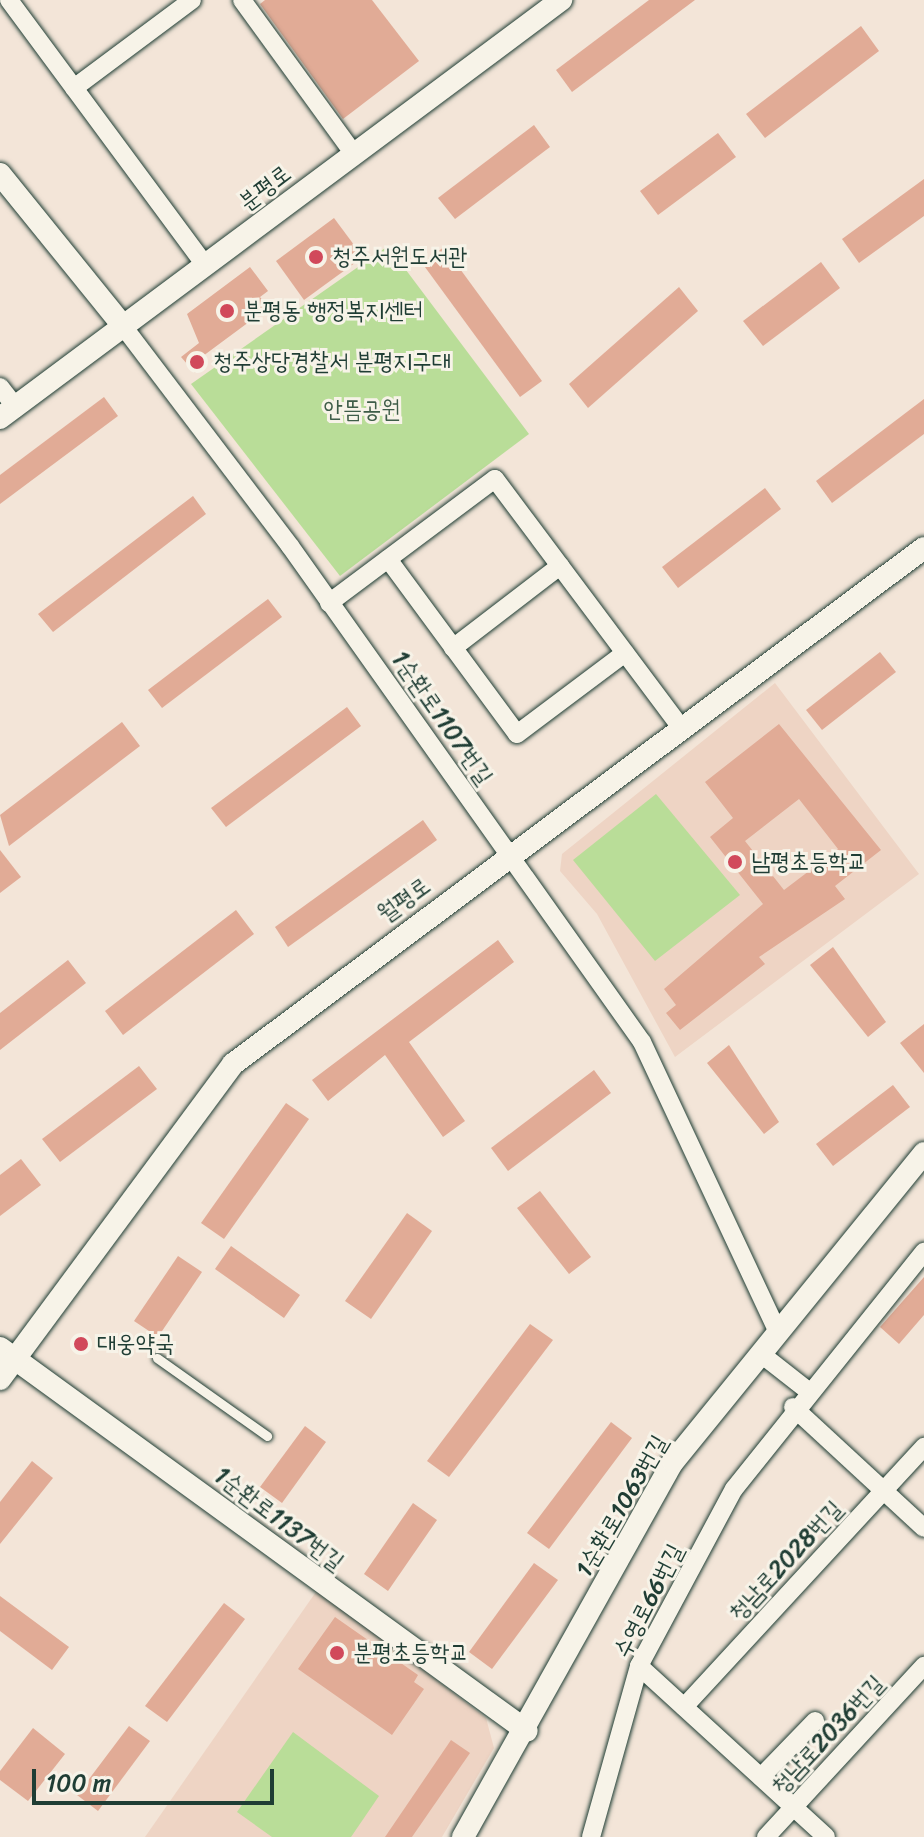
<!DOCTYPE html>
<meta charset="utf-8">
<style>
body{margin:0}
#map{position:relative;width:924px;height:1837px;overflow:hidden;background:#f3e5d8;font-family:Sriracha,"Poor Story",sans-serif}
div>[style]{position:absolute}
.built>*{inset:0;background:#eed4c4}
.green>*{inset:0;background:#b9dd98}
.building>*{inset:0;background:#e1ab96}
.roads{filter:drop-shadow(0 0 2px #1f3d34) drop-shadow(0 0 2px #1f3d34)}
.service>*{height:9px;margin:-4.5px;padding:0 4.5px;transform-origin:4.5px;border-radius:4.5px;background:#f7f3e8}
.minor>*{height:18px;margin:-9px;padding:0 9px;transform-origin:9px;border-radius:9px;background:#f7f3e8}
.tertiary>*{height:22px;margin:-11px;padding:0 11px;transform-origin:11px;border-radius:11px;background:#f7f3e8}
.dots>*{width:22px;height:22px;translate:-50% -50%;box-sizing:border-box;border:4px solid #f7f3e8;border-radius:50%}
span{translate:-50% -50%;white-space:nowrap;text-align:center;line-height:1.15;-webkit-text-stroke:6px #f7f3e8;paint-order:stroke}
.street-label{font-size:24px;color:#1f3d34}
.poi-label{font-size:24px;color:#1f3d34}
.left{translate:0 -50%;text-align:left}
.park-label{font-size:24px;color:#3e5d48}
.scale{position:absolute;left:32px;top:1769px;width:242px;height:36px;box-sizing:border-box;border:4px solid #1f3d34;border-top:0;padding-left:10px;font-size:24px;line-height:28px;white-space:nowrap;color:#1f3d34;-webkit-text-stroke:6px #f7f3e8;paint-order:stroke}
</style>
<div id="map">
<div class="built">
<div style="clip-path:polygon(775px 683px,919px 874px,675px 1057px,597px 914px,560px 871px,562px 854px)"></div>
<div style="clip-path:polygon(318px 1589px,486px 1718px,494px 1748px,442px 1837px,145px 1837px)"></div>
</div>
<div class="green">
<div style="clip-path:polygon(388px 246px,529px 434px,340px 576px,191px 384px)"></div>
<div style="clip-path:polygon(656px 794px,740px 895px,655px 961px,573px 860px)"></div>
<div style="clip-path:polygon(293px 1732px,379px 1796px,351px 1837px,272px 1837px,237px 1812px)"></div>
</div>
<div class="building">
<div style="clip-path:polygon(265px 0,372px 0,419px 61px,343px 119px,260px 4px)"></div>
<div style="clip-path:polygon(649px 0,695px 0,572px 92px,556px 70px)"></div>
<div style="clip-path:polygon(861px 26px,879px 51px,765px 138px,746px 114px)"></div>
<div style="clip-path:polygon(534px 125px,550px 147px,455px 219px,438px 198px)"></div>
<div style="clip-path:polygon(718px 133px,736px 157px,658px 215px,640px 191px)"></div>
<div style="clip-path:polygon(924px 179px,924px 216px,859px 263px,842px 239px)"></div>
<div style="clip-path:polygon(334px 218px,363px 257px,304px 300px,276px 261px)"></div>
<div style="clip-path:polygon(444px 247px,542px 381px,520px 397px,422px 263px)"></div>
<div style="clip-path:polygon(821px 262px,840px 288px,763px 346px,743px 321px)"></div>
<div style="clip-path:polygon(250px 267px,268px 291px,260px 297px,268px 308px,203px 356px,208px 362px,195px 373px,181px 357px,199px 343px,187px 314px)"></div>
<div style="clip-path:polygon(679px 287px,698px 311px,588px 408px,569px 384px)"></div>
<div style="clip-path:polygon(104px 397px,118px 416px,0 504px,0 475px)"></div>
<div style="clip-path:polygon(924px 399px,924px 434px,832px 503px,816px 481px)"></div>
<div style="clip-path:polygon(765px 488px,781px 509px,678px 588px,662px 567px)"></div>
<div style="clip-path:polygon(193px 496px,206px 514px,53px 632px,38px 614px)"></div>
<div style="clip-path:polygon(268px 599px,282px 617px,162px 708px,148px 690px)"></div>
<div style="clip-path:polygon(880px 652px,896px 672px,822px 730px,806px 710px)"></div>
<div style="clip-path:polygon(347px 707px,361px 726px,226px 827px,211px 808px)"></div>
<div style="clip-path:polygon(122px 722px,140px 746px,9px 846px,0 815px)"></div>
<div style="clip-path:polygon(evenodd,779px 724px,881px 850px,835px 886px,845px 899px,759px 957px,765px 964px,680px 1030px,666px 1013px,676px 1005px,664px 989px,763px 904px,710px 837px,733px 818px,705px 782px,779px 724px,799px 799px,838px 849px,784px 890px,745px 841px,799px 799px)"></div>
<div style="clip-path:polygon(423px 820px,437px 840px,288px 947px,275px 927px)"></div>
<div style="clip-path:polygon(0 850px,21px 877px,0 893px)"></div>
<div style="clip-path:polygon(236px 910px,254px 934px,123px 1035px,105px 1011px)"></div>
<div style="clip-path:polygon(498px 940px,514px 962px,409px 1042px,465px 1121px,443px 1137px,385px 1055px,328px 1101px,312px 1080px)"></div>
<div style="clip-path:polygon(833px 947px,886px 1022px,868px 1037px,810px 965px)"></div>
<div style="clip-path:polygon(68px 960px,86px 983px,0 1050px,0 1013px)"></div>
<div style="clip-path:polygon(924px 1024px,924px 1073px,900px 1043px)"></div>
<div style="clip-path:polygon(729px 1045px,779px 1122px,764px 1134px,707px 1063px)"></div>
<div style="clip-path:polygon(139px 1066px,157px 1089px,60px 1162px,42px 1139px)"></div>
<div style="clip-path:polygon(594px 1070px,611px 1093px,508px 1171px,491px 1148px)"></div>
<div style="clip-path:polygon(893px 1085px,910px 1107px,833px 1166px,816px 1144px)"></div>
<div style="clip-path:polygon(286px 1103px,309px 1119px,224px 1239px,201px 1223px)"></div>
<div style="clip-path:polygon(21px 1159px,41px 1185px,0 1216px,0 1175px)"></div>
<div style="clip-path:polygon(540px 1191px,591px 1257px,569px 1274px,517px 1208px)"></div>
<div style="clip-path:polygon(407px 1213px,432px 1231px,371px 1319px,345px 1301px)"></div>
<div style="clip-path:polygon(231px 1246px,300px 1295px,284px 1318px,215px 1269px)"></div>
<div style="clip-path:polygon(178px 1256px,202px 1272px,158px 1337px,134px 1321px)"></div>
<div style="clip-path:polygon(924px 1277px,924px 1315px,899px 1344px,880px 1327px)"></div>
<div style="clip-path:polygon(530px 1324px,553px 1340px,449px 1477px,427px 1461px)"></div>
<div style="clip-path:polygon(611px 1422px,632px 1438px,549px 1549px,527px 1533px)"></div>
<div style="clip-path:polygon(305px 1426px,326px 1442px,282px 1503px,260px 1487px)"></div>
<div style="clip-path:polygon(32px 1461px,53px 1478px,0 1544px,0 1502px)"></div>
<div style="clip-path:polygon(413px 1503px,437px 1520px,388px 1591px,364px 1574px)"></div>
<div style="clip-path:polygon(534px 1563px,558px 1580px,492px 1669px,469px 1652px)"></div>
<div style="clip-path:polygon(0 1596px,69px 1647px,52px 1670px,0 1631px)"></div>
<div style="clip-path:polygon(224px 1603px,245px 1619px,167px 1722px,145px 1706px)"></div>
<div style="clip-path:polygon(335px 1617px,418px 1675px,414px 1682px,424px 1689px,392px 1735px,298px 1669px)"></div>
<div style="clip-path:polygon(129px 1726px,150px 1741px,98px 1811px,77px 1795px)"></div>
<div style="clip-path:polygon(33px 1728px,65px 1754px,28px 1801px,0 1780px,0 1771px)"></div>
<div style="clip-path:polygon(451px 1740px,470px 1753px,412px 1837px,385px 1837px)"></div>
</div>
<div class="roads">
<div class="service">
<div style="left:157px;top:1358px;width:135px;rotate:35.3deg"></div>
</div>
<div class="minor">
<div style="left:9px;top:0;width:330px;rotate:53.5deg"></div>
<div style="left:242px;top:0;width:190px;rotate:54deg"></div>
<div style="left:74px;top:88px;width:147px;rotate:-36.7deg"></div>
<div style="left:123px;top:326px;width:276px;rotate:52.8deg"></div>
<div style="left:290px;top:546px;width:608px;rotate:54.64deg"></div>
<div style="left:642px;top:1042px;width:320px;rotate:64.9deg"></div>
<div style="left:0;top:387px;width:24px;rotate:52deg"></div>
<div style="left:388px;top:559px;width:217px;rotate:53.6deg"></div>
<div style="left:517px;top:734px;width:135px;rotate:-36.9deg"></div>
<div style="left:329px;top:603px;width:207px;rotate:-36.8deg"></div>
<div style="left:495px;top:479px;width:309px;rotate:53.2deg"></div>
<div style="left:453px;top:648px;width:135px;rotate:-37.5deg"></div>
<div style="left:761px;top:1354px;width:58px;rotate:38deg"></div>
<div style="left:793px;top:1407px;width:178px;rotate:42.7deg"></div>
<div style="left:639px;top:1666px;width:253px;rotate:42.4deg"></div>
<div style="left:684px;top:1707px;width:354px;rotate:-47.3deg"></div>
<div style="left:761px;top:1777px;width:78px;rotate:-46deg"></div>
<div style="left:591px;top:1837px;width:178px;rotate:-74.3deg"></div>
<div style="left:639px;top:1666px;width:201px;rotate:-61.8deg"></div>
<div style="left:734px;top:1489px;width:304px;rotate:-51.3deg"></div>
<div style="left:766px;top:1837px;width:233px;rotate:-47.3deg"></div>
</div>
<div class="tertiary">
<div style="left:0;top:174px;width:196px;rotate:51deg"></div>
<div style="left:0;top:418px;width:700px;rotate:-36.69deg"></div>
<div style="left:0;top:1348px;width:651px;rotate:36.01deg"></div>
<div style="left:0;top:1379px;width:392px;rotate:-53.5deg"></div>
<div style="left:233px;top:1064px;width:862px;rotate:-36.75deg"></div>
<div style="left:463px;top:1837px;width:430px;rotate:-60.8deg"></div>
<div style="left:673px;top:1462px;width:398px;rotate:-50.9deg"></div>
</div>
</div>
<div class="dots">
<div style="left:316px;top:257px;background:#d1495b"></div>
<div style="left:227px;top:311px;background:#d1495b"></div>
<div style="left:197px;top:362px;background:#d1495b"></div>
<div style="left:735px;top:862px;background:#d1495b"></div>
<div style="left:81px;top:1344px;background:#d1495b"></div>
<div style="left:337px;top:1653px;background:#d1495b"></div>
</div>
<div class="street-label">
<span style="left:265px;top:188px;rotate:-37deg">분평로</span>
<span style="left:442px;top:718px;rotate:55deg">1순환로1107번길</span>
<span style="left:404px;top:900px;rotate:-36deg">월평로</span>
<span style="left:622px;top:1506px;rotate:-60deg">1순환로1063번길</span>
<span style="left:279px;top:1519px;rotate:37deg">1순환로1137번길</span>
<span style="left:786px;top:1561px;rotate:-47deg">청남로2028번길</span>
<span style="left:649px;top:1601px;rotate:-63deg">수영로66번길</span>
<span style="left:828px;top:1735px;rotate:-47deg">청남로2036번길</span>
</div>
<div class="poi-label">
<span class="left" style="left:332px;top:257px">청주서원도서관</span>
<span class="left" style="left:243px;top:311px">분평동 행정복지센터</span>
<span class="left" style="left:213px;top:362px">청주상당경찰서 분평지구대</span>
<span class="left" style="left:751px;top:862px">남평초등학교</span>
<span class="left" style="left:97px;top:1344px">대웅약국</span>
<span class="left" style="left:353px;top:1653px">분평초등학교</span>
</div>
<div class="park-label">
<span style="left:362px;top:410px">안뜸공원</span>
</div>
<div class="scale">100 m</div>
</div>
